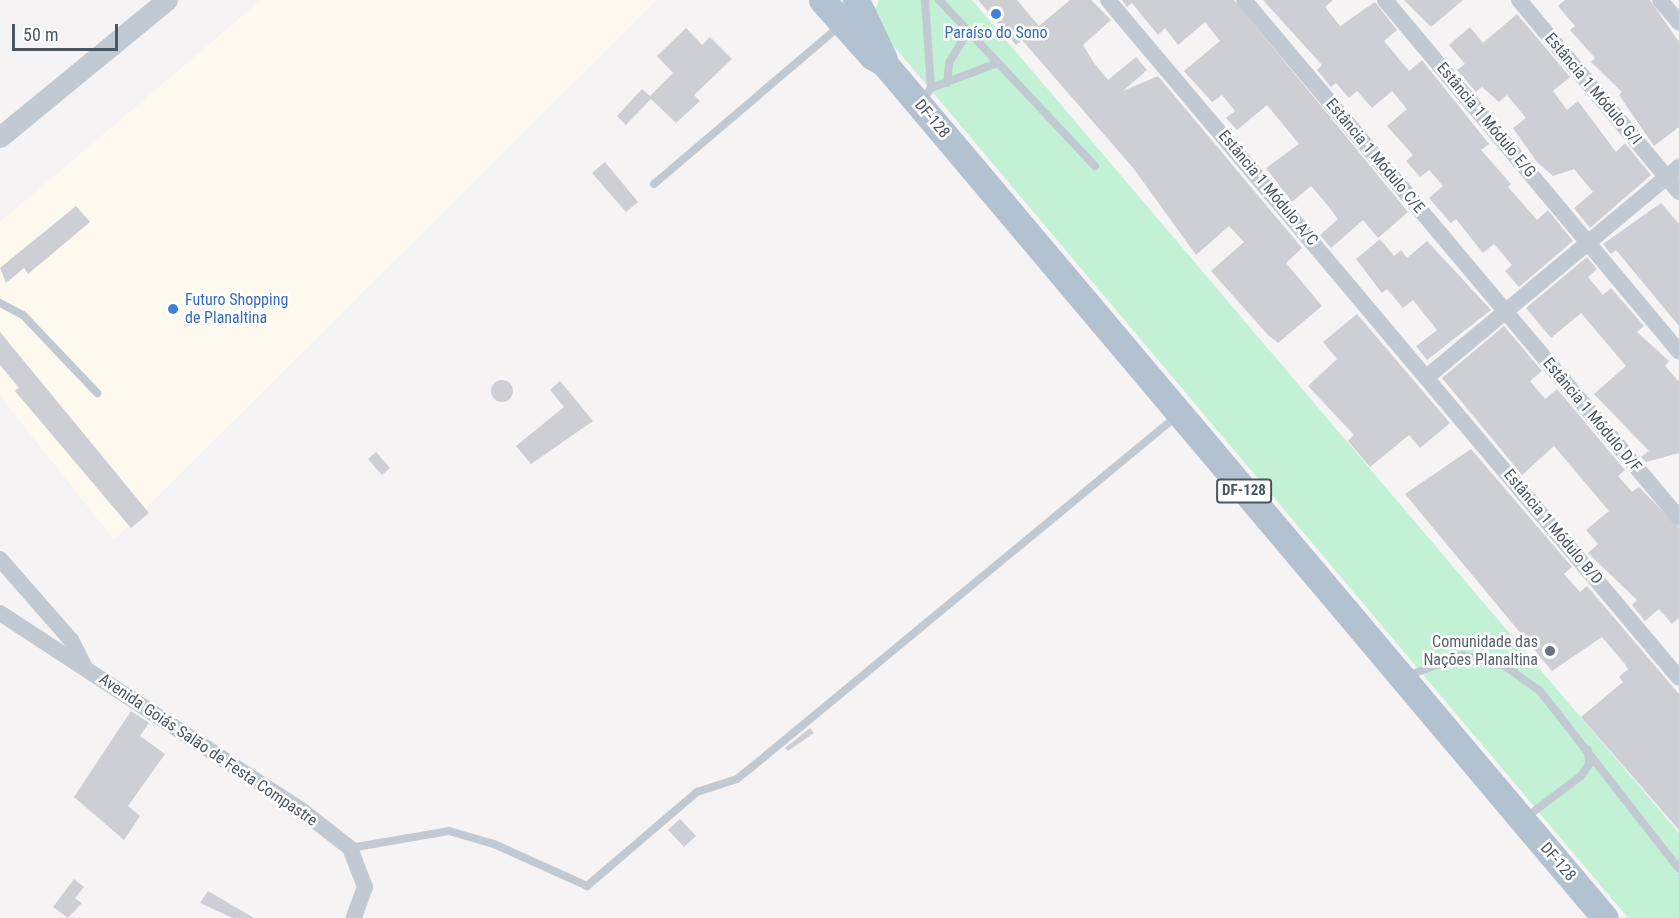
<!DOCTYPE html>
<meta charset="utf-8">
<style>
body{margin:0}
#map{position:relative;width:1679px;height:918px;overflow:hidden;background:#f5f3f3;font-family:"Roboto Condensed",sans-serif}
div>[style]{position:absolute}
.commercial>*{inset:0;background:#fdf9ef}
.green>*{inset:0;background:#c3f1d5}
.building>*{inset:0;background:#cdcfd5}
.round{border-radius:50%}
.service>*{height:8px;margin:-4px;padding:0 4px;transform-origin:4px;border-radius:4px;background:#c1cad2}
.minor>*{height:16px;margin:-8px;padding:0 8px;transform-origin:8px;border-radius:8px;background:#c1cad2}
.tertiary>*{height:21px;margin:-10.5px;padding:0 10.5px;transform-origin:10.5px;border-radius:10.5px;background:#c1cad2}
.primary>*{height:27px;margin:-13.5px;padding:0 13.5px;transform-origin:13.5px;border-radius:13.5px;background:#b3c2d1}
.dots>*{width:16px;height:16px;translate:-50% -50%;box-sizing:border-box;border:3px solid #fff;border-radius:50%}
span{translate:-50% -50%;white-space:nowrap;text-align:center;line-height:1.15;-webkit-text-stroke:5px #fff;paint-order:stroke}
.shield-label span{padding:2px 4px;background:#fff;border:2px solid;border-radius:4px;-webkit-text-stroke-width:0}
.shield-label{font-size:15px;color:#4a5661;font-weight:700}
.shop-label{font-size:16px;color:#366cbe}
.left{translate:0 -50%;text-align:left}
.street-label{font-size:16px;color:#4a5661}
.worship-label{font-size:16px;color:#5b616d}
.right{translate:-100% -50%;text-align:right}
.scale{position:absolute;left:12px;top:24px;width:106px;height:27px;box-sizing:border-box;border:3px solid #4a5661;border-top:0;padding-left:8px;font-size:18px;line-height:21px;white-space:nowrap;color:#4a5661;-webkit-text-stroke:4px #fff;paint-order:stroke}
</style>
<div id="map">
<div class="commercial">
<div style="clip-path:polygon(261px 0,657px 0,114px 540px,0 396px,0 222px)"></div>
</div>
<div class="green">
<div style="clip-path:polygon(879px 0,972px 0,1679px 833px,1679px 918px,1628px 918px,871px 19px)"></div>
</div>
<div class="building">
<div style="clip-path:polygon(978px 0,1017px 0,1039px 26px,1070px 0,1091px 0,1111px 20px,1083px 45px,1094px 63px,1108px 80px,1136px 57px,1147px 70px,1123px 91px,1158px 76px,1302px 248px,1286px 263px,1322px 306px,1278px 343px,1268px 335px,1211px 271px,1244px 242px,1229px 226px,1196px 255px,1134px 169px,1022px 40px,1016px 45px)"></div>
<div style="clip-path:polygon(1122px 0,1234px 0,1408px 212px,1378px 238px,1363px 220px,1331px 248px,1320px 235px,1338px 219px,1324px 201px,1311px 186px,1292px 202px,1266px 168px,1299px 144px,1267px 105px,1237px 130px,1226px 118px,1235px 111px,1222px 95px,1212px 102px,1184px 71px,1220px 41px,1205px 22px,1178px 45px,1165px 28px,1158px 35px,1132px 3px,1127px 7px)"></div>
<div style="clip-path:polygon(1263px 0,1333px 0,1325px 7px,1340px 26px,1375px 2px,1397px 30px,1384px 41px,1409px 71px,1422px 60px,1489px 144px,1481px 150px,1511px 184px,1508px 187px,1537px 220px,1548px 210px,1573px 241px,1519px 287px,1505px 271px,1512px 265px,1494px 244px,1483px 253px,1456px 219px,1451px 223px,1429px 198px,1443px 186px,1429px 170px,1420px 177px,1406px 161px,1413px 155px,1387px 126px,1407px 109px,1392px 91px,1372px 108px,1357px 91px,1349px 98px,1336px 83px,1331px 87px,1317px 70px,1322px 65px)"></div>
<div style="clip-path:polygon(1404px 0,1463px 0,1431px 27px)"></div>
<div style="clip-path:polygon(1565px 0,1650px 0,1679px 42px,1679px 127px,1654px 146px,1619px 95px,1622px 92px,1591px 62px,1595px 58px,1570px 30px,1575px 26px,1558px 6px)"></div>
<div style="clip-path:polygon(1517px 14px,1570px 77px,1553px 91px,1567px 110px,1578px 101px,1616px 152px,1625px 143px,1651px 175px,1590px 228px,1574px 208px,1593px 192px,1574px 169px,1553px 176px,1537px 162px,1513px 128px,1526px 118px,1507px 95px,1499px 102px,1482px 87px,1476px 92px,1457px 70px,1465px 64px,1449px 45px,1470px 27px,1483px 43px)"></div>
<div style="clip-path:polygon(686px 28px,702px 45px,710px 37px,732px 59px,694px 95px,700px 101px,676px 123px,651px 99px,626px 125px,617px 116px,642px 89px,650px 96px,673px 73px,657px 56px)"></div>
<div style="clip-path:polygon(605px 162px,638px 202px,626px 212px,592px 173px)"></div>
<div style="clip-path:polygon(1661px 203px,1679px 224px,1679px 326px,1616px 250px,1611px 254px,1603px 244px)"></div>
<div style="clip-path:polygon(76px 206px,90px 222px,28px 274px,24px 268px,6px 283px,0 268px)"></div>
<div style="clip-path:polygon(1380px 239px,1394px 256px,1401px 250px,1407px 258px,1427px 241px,1491px 310px,1427px 360px,1416px 346px,1437px 330px,1413px 300px,1403px 308px,1387px 289px,1382px 293px,1356px 259px)"></div>
<div style="clip-path:polygon(1587px 257px,1597px 269px,1588px 277px,1603px 295px,1611px 288px,1644px 326px,1637px 332px,1669px 361px,1665px 366px,1679px 382px,1679px 453px,1646px 462px,1641px 457px,1649px 451px,1594px 394px,1626px 366px,1581px 313px,1551px 338px,1526px 308px)"></div>
<div style="clip-path:polygon(1357px 314px,1450px 423px,1420px 448px,1409px 435px,1370px 467px,1348px 441px,1354px 435px,1308px 386px,1337px 359px,1323px 342px)"></div>
<div style="clip-path:polygon(1504px 326px,1542px 371px,1530px 381px,1545px 399px,1557px 389px,1625px 470px,1618px 476px,1632px 492px,1639px 487px,1679px 528px,1679px 618px,1672px 624px,1659px 609px,1645px 621px,1632px 605px,1637px 600px,1588px 553px,1598px 544px,1586px 530px,1609px 511px,1554px 446px,1522px 475px,1442px 378px)"></div>
<div style="clip-path:polygon(0 332px,149px 513px,131px 528px,15px 391px,19px 388px,0 365px)"></div>
<div class="round" style="left:491px;top:380px;width:22px;height:22px"></div>
<div style="clip-path:polygon(560px 381px,593px 421px,531px 464px,516px 446px,564px 407px,550px 390px)"></div>
<div style="clip-path:polygon(1471px 449px,1572px 567px,1564px 574px,1580px 592px,1587px 586px,1679px 694px,1679px 830px,1581px 717px,1623px 682px,1619px 677px,1628px 669px,1625px 664px,1602px 637px,1552px 671px,1405px 494px)"></div>
<div style="clip-path:polygon(376px 452px,390px 468px,382px 475px,368px 459px)"></div>
<div style="clip-path:polygon(131px 711px,149px 723px,140px 736px,165px 754px,128px 806px,140px 816px,124px 840px,74px 797px)"></div>
<div style="clip-path:polygon(810px 728px,814px 733px,788px 751px,785px 748px)"></div>
<div style="clip-path:polygon(680px 819px,696px 836px,684px 847px,668px 830px)"></div>
<div style="clip-path:polygon(74px 879px,84px 887px,75px 898px,82px 903px,68px 918px,53px 907px)"></div>
<div style="clip-path:polygon(208px 891px,254px 918px,233px 918px,200px 903px)"></div>
</div>
<div class="service">
<div style="left:939px;top:0;width:228px;rotate:46.8deg"></div>
<div style="left:947px;top:83px;width:20px;rotate:-84deg"></div>
<div style="left:949px;top:63px;width:37px;rotate:-59deg"></div>
<div style="left:931px;top:88px;width:71px;rotate:-20.7deg"></div>
<div style="left:922px;top:101px;width:16px;rotate:-55deg"></div>
<div style="left:931px;top:88px;width:88px;rotate:-93.9deg"></div>
<div style="left:654px;top:184px;width:245px;rotate:-40.4deg"></div>
<div style="left:0;top:303px;width:26px;rotate:28deg"></div>
<div style="left:23px;top:315px;width:108px;rotate:46.5deg"></div>
<div style="left:1407px;top:676px;width:60px;rotate:-20.6deg"></div>
<div style="left:1463px;top:655px;width:43px;rotate:14.7deg"></div>
<div style="left:1505px;top:666px;width:43px;rotate:35.5deg"></div>
<div style="left:1540px;top:691px;width:226px;rotate:52deg"></div>
<div style="left:1525px;top:818px;width:70px;rotate:-36.9deg"></div>
<div style="left:1581px;top:776px;width:14px;rotate:-56deg"></div>
<div style="left:1589px;top:764px;width:14px;rotate:-94deg"></div>
<div style="left:350px;top:848px;width:100px;rotate:-9.7deg"></div>
<div style="left:449px;top:831px;width:47px;rotate:16.1deg"></div>
<div style="left:494px;top:844px;width:102px;rotate:24.3deg"></div>
<div style="left:587px;top:886px;width:145px;rotate:-40.5deg"></div>
<div style="left:697px;top:792px;width:42px;rotate:-18deg"></div>
<div style="left:737px;top:779px;width:19px;rotate:-39deg"></div>
<div style="left:752px;top:767px;width:553px;rotate:-39.57deg"></div>
</div>
<div class="minor">
<div style="left:1108px;top:0;width:886px;rotate:49.9deg"></div>
<div style="left:1244px;top:0;width:676px;rotate:49.98deg"></div>
<div style="left:1385px;top:0;width:458px;rotate:50.1deg"></div>
<div style="left:1519px;top:0;width:250px;rotate:50.2deg"></div>
<div style="left:1660px;top:0;width:30px;rotate:50deg"></div>
<div style="left:1428px;top:376px;width:327px;rotate:-39.8deg"></div>
<div style="left:0;top:559px;width:108px;rotate:48.8deg"></div>
<div style="left:71px;top:640px;width:30px;rotate:63deg"></div>
<div style="left:0;top:613px;width:358px;rotate:33.2deg"></div>
<div style="left:300px;top:809px;width:63px;rotate:38deg"></div>
<div style="left:350px;top:848px;width:42px;rotate:69deg"></div>
<div style="left:365px;top:887px;width:33px;rotate:110deg"></div>
</div>
<div class="tertiary">
<div style="left:0;top:137px;width:216px;rotate:-39.4deg"></div>
</div>
<div class="primary">
<div style="left:822px;top:0;width:75px;rotate:48.2deg"></div>
<div style="left:872px;top:56px;width:14px;rotate:30deg"></div>
<div style="left:884px;top:63px;width:1118px;rotate:49.86deg"></div>
<div style="left:856px;top:0;width:65px;rotate:64.6deg"></div>
</div>
<div class="dots">
<div style="left:996px;top:14px;background:#3f7fe0"></div>
<div style="left:173px;top:309px;background:#3f7fe0"></div>
<div style="left:1550px;top:651px;background:#6b7280"></div>
</div>
<div class="shield-label">
<span style="left:1244px;top:491px">DF-128</span>
</div>
<div class="shop-label">
<span style="left:996px;top:33px">Paraíso do Sono</span>
<span class="left" style="left:185px;top:309px">Futuro Shopping<br>de Planaltina</span>
</div>
<div class="street-label">
<span style="left:1593px;top:89px;rotate:50deg">Estância 1 Módulo G/I</span>
<span style="left:932px;top:119px;rotate:50deg">DF-128</span>
<span style="left:1486px;top:120px;rotate:50deg">Estância 1 Módulo E/G</span>
<span style="left:1375px;top:156px;rotate:50deg">Estância 1 Módulo C/E</span>
<span style="left:1268px;top:188px;rotate:50deg">Estância 1 Módulo A/C</span>
<span style="left:1592px;top:415px;rotate:50deg">Estância 1 Módulo D/F</span>
<span style="left:1553px;top:527px;rotate:50deg">Estância 1 Módulo B/D</span>
<span style="left:208px;top:750px;rotate:34deg">Avenida Goiás Salão de Festa Compastre</span>
<span style="left:1558px;top:862px;rotate:49deg">DF-128</span>
</div>
<div class="worship-label">
<span class="right" style="left:1538px;top:651px">Comunidade das<br>Nações Planaltina</span>
</div>
<div class="scale">50 m</div>
</div>
